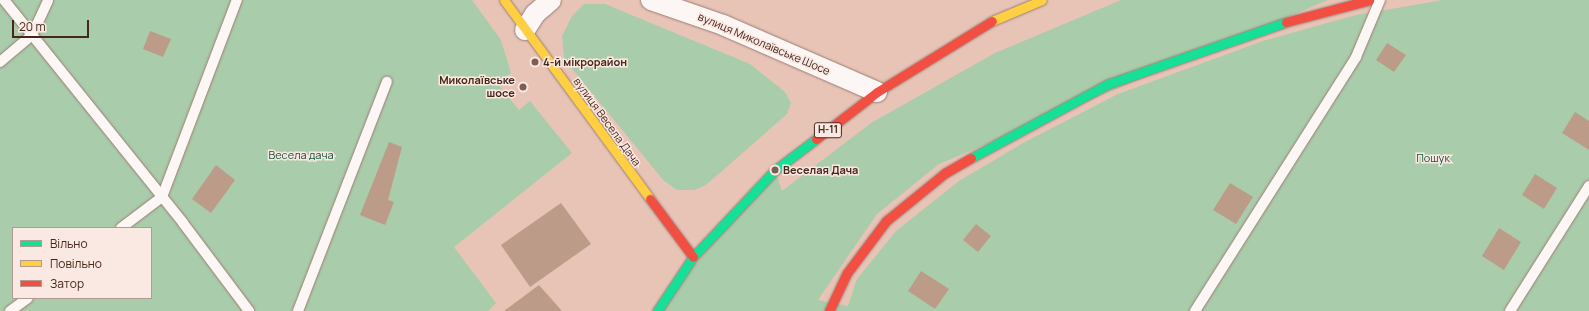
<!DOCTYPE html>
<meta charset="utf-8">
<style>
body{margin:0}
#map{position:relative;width:1589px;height:311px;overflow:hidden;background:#e8c4b7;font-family:Manrope,sans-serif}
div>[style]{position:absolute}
.green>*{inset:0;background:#a9ccab}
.building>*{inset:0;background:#bc9c88}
.roads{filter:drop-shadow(0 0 1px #9b7e73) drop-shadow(0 0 1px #9b7e73)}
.lane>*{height:10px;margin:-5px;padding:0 5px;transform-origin:5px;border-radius:5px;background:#fcf6f4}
.street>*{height:20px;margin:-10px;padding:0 10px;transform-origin:10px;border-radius:10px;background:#fcf6f4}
.fast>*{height:9px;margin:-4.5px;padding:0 4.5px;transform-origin:4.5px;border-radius:4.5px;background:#16e098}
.slow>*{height:9px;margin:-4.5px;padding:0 4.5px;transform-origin:4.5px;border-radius:4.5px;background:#ffcf43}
.jam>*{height:9px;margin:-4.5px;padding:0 4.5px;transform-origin:4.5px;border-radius:4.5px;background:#f24e42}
.dots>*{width:11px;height:11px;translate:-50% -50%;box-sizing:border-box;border:2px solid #fae8e2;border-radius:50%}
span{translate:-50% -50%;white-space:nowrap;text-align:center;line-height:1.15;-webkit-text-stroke:3px #fae8e2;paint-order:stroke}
.shield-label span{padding:1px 3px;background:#fae8e2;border:1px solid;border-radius:3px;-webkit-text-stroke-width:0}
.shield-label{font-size:10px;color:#47271b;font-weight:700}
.street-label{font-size:11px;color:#47271b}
.poi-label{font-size:11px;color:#47271b;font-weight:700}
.left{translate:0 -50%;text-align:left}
.right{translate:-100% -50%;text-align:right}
.park-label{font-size:11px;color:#145237}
.legend{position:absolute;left:12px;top:227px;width:140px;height:72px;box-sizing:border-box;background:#fae8e2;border:1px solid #b29b92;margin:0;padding:5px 7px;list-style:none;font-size:12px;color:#47271b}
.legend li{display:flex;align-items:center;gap:8px;height:20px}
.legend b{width:20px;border:1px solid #b29b92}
.scale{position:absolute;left:12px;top:20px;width:77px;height:18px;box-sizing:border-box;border:2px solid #47271b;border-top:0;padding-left:5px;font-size:12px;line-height:14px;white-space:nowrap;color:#47271b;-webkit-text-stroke:3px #fae8e2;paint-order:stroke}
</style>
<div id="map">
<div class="green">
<div style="clip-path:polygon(evenodd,0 0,472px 0,501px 40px,511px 73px,497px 83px,519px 110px,530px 101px,572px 153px,454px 247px,496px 303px,488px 311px,0 311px,0 0,13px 228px,151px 228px,151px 298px,13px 298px,13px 228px)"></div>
<div style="clip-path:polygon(1121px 0,1328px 0,939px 164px,877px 214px,818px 300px,848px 306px,857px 279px,896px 231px,959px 181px,1023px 143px,1118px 94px,1263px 41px,1356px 15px,1443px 0,1589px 0,1589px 311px,657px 311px,775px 170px,782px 191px,871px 123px,995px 53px)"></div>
<div style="clip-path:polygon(584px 4px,605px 4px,750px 64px,785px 92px,791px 103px,787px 114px,706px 185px,694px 190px,677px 190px,664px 181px,564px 59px,562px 36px,572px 16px)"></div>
</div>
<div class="building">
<div style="clip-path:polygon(150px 31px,171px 39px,163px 57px,143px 49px)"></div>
<div style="clip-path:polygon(1387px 43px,1406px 55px,1394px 72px,1376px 60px)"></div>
<div style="clip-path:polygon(1575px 112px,1589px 121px,1589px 150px,1562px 133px)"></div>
<div style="clip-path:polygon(389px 142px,402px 147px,388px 200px,394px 202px,385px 225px,360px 215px)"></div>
<div style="clip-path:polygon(216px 165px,235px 180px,211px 213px,192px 199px)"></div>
<div style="clip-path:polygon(1535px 174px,1557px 188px,1544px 209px,1522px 195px)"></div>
<div style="clip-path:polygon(1230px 183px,1253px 197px,1236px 224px,1213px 210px)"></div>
<div style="clip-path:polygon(561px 203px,591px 244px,530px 287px,501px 245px)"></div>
<div style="clip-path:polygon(976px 224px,991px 236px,978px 252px,963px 240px)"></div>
<div style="clip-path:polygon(1499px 228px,1521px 242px,1504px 270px,1482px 256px)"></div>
<div style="clip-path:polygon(921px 271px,949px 289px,935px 309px,908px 291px)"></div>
<div style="clip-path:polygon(539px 285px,562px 311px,504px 311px)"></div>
</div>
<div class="roads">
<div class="lane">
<div style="left:4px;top:0;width:286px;rotate:51.2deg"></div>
<div style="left:183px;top:223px;width:110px;rotate:53.1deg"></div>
<div style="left:0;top:62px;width:42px;rotate:-40.2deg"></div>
<div style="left:32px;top:35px;width:38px;rotate:-65deg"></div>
<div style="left:121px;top:228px;width:51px;rotate:-37.1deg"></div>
<div style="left:162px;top:197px;width:211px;rotate:-69.2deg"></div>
<div style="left:10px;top:311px;width:22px;rotate:-36deg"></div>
<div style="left:298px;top:311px;width:246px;rotate:-68.8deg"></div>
<div style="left:1195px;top:311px;width:301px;rotate:-57.6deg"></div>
<div style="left:1356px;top:57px;width:62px;rotate:-67.2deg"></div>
<div style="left:1510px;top:311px;width:148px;rotate:-57.7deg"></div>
</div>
<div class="street">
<div style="left:651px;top:0;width:76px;rotate:19.1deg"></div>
<div style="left:723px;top:25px;width:168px;rotate:23.5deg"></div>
<div style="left:525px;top:30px;width:19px;rotate:-58deg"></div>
<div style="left:535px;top:14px;width:21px;rotate:-41deg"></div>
</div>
<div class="fast">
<div style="left:971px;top:158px;width:156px;rotate:-28.4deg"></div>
<div style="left:1108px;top:84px;width:188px;rotate:-19.2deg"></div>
<div style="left:657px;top:311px;width:65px;rotate:-56.3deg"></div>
<div style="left:693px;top:257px;width:120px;rotate:-46.7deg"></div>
<div style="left:775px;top:170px;width:51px;rotate:-37.1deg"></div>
</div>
<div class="slow">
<div style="left:504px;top:0;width:247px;rotate:53.7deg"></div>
<div style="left:992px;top:21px;width:54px;rotate:-22.8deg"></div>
</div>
<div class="jam">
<div style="left:1286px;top:22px;width:86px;rotate:-14.8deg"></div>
<div style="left:816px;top:139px;width:77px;rotate:-37.6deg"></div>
<div style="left:877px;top:92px;width:135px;rotate:-31.7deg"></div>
<div style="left:650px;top:199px;width:72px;rotate:53.4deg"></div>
<div style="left:829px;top:311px;width:42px;rotate:-64.7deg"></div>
<div style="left:847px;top:273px;width:65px;rotate:-53.1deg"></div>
<div style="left:886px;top:221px;width:76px;rotate:-39.1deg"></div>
<div style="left:945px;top:173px;width:30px;rotate:-30deg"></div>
</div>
</div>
<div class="dots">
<div style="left:535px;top:62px;background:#7f5e52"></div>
<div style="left:523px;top:87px;background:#7f5e52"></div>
<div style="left:775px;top:170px;background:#7f5e52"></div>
</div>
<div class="shield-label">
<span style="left:828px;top:130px">Н-11</span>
</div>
<div class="street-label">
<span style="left:764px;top:44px;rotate:23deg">вулиця Миколаївське Шосе</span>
<span style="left:607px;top:122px;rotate:54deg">вулиця Весела Дача</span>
</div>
<div class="poi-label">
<span class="left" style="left:543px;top:62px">4-й мікрорайон</span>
<span class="right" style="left:515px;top:87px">Миколаївське<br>шосе</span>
<span class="left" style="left:783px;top:170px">Веселая Дача</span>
</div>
<div class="park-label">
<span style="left:301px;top:155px">Весела дача</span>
<span style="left:1433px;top:158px">Пошук</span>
</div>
<ul class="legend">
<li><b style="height:5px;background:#16e098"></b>Вільно</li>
<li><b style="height:5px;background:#ffcf43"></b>Повільно</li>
<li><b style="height:5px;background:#f24e42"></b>Затор</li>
</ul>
<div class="scale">20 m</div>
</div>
